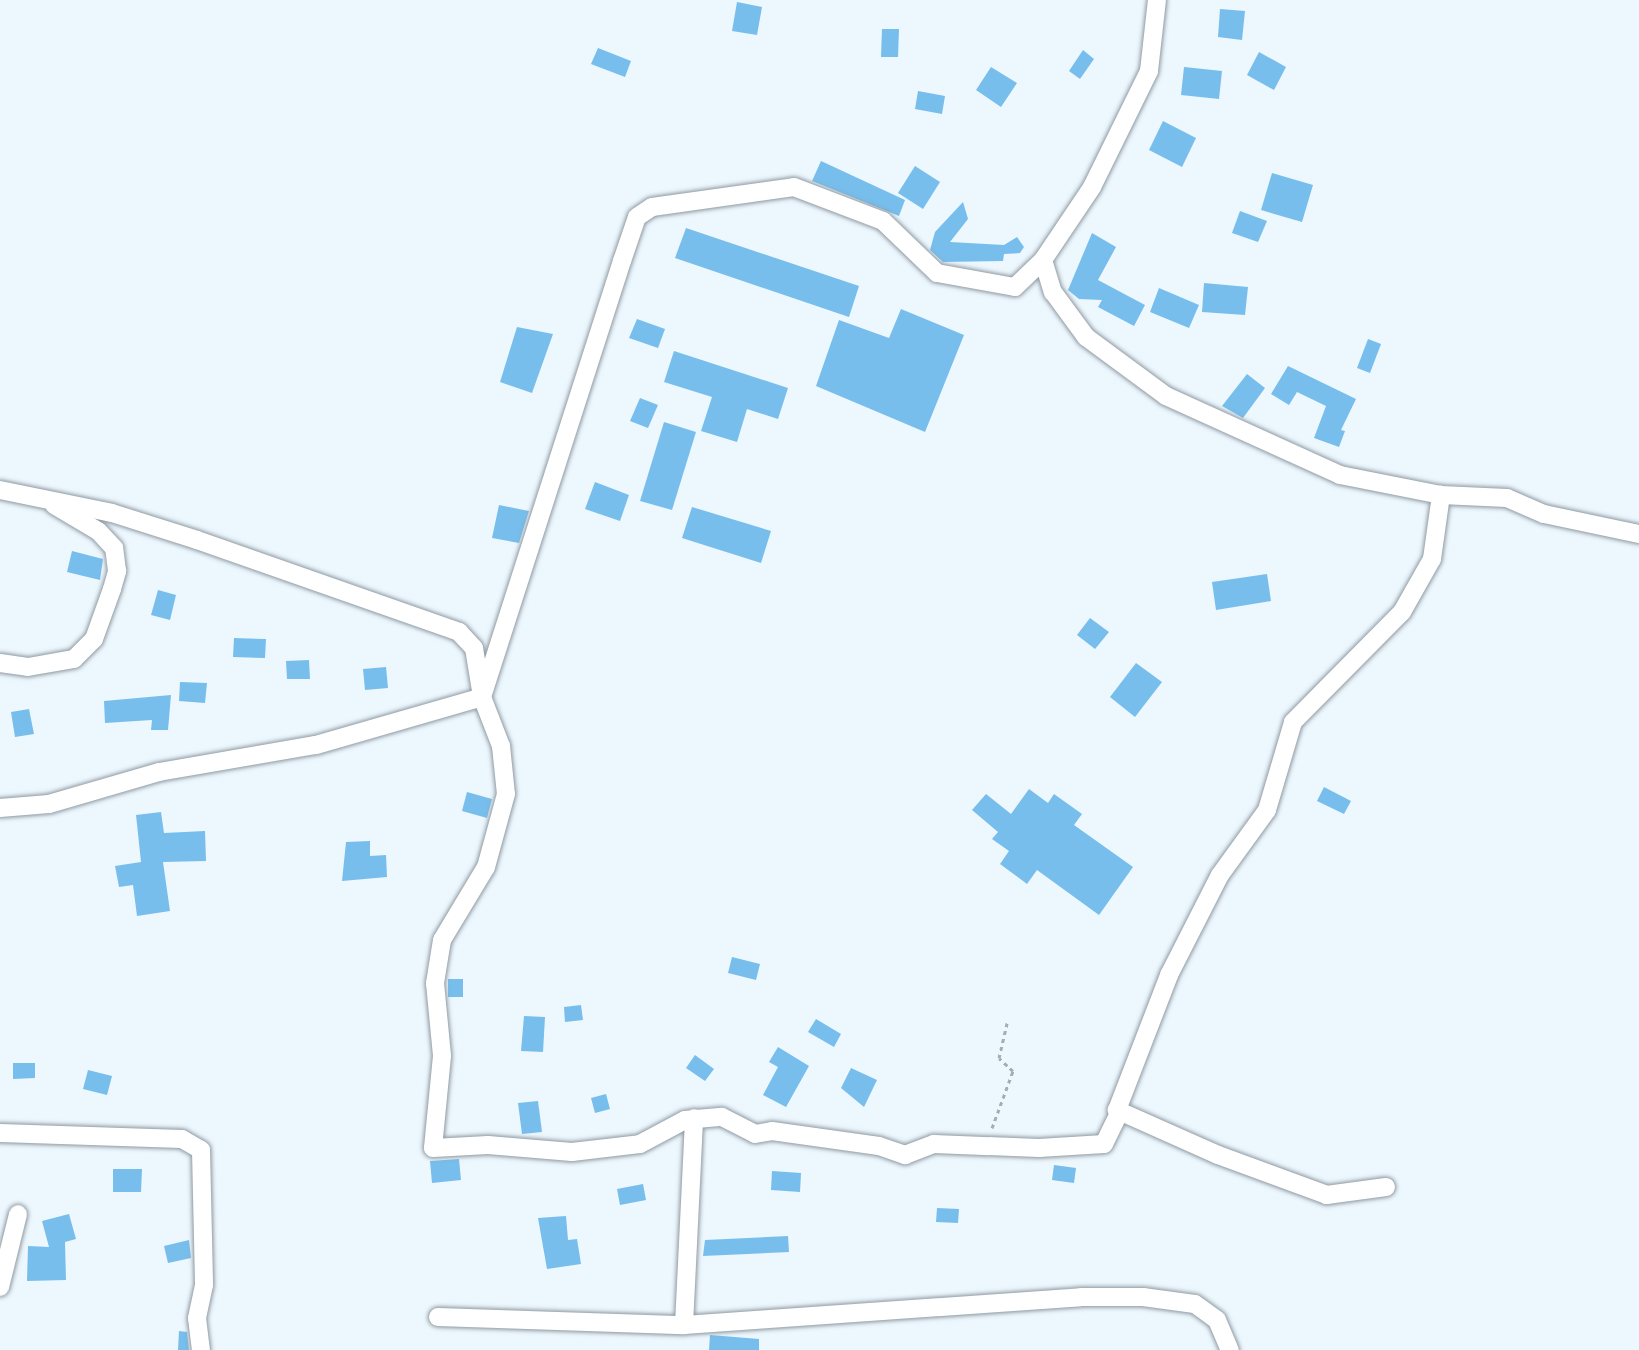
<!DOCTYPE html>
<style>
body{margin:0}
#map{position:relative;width:1639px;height:1350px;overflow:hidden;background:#edf7fe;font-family:"Archivo Narrow",sans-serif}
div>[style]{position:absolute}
.building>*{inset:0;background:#77beec}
.path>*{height:3px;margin-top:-1.5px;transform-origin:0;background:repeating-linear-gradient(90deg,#a5adb2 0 4px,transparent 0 8px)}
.roads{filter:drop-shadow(0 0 2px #8f9aa2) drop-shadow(0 0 2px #8f9aa2)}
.minor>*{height:18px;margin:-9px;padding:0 9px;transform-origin:9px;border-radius:9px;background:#fff}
span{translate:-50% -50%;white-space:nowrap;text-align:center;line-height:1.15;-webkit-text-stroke:8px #fff;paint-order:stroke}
</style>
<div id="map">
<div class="building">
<div style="clip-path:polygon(737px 2px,762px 7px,757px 35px,732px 31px)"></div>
<div style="clip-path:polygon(1220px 9px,1245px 11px,1242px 40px,1218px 37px)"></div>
<div style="clip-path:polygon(882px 29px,899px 29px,898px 57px,881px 57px)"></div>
<div style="clip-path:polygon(598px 48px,631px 61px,625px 77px,591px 64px)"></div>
<div style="clip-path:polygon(1083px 50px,1094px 59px,1080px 79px,1069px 71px)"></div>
<div style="clip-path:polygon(1259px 52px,1286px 67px,1274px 90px,1247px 75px)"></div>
<div style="clip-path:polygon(991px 67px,1017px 83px,1001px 107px,976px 90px)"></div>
<div style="clip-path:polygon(1184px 67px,1222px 71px,1219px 99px,1181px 95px)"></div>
<div style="clip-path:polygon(918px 91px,945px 96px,942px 114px,915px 109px)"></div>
<div style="clip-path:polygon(1163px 121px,1196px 138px,1182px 167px,1149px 150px)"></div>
<div style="clip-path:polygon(821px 161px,905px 200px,899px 216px,812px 181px)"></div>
<div style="clip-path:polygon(915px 166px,940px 182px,923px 209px,898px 193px)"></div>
<div style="clip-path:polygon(1272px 173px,1313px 185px,1302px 222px,1261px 210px)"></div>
<div style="clip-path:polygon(963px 202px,968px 219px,950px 242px,1004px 245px,1017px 237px,1024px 247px,1020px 253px,1004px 254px,1003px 261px,943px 262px,930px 250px,935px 232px)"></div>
<div style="clip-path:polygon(1240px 211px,1267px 221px,1258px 242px,1232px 233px)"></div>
<div style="clip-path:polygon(686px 228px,859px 286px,849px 317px,675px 258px)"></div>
<div style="clip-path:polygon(1092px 233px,1116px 247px,1098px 280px,1145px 305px,1134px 326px,1098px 307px,1102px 300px,1079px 299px,1068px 290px)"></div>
<div style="clip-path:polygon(1204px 283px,1248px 287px,1245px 315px,1202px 312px)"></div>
<div style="clip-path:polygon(1159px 288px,1199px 305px,1189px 328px,1150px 312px)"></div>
<div style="clip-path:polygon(901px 309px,964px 335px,925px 432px,816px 386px,839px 320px,889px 338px)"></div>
<div style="clip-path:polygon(637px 319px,665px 329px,658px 348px,629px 338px)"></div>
<div style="clip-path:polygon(517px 327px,553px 334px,532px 393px,500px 382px)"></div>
<div style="clip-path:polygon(1368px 339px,1381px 344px,1370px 373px,1357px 368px)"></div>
<div style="clip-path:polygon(674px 351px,788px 388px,778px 419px,747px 409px,737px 442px,701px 431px,712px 397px,664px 382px)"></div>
<div style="clip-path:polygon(1288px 366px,1356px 399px,1341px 430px,1345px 431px,1339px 447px,1314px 438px,1326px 406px,1297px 392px,1289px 405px,1271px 394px)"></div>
<div style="clip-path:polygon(1247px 374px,1265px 388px,1243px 418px,1222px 406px)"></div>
<div style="clip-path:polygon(640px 398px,658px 405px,648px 428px,630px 421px)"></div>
<div style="clip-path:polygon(664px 422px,696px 432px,672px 510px,640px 501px)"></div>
<div style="clip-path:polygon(595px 482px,629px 495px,620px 521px,585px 509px)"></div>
<div style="clip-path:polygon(499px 505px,529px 511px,519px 543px,492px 538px)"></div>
<div style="clip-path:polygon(692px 507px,771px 531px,761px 563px,682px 538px)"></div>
<div style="clip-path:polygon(72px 551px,103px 559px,100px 580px,67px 572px)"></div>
<div style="clip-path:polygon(1267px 574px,1271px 601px,1216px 610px,1212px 582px)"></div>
<div style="clip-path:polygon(158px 590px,176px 595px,170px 620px,151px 615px)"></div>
<div style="clip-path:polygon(1090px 618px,1109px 632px,1095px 649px,1077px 635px)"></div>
<div style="clip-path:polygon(234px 638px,266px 639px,265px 658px,233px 657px)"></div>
<div style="clip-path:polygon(309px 660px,310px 679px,287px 679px,286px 661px)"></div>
<div style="clip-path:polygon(1136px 663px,1162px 682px,1135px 717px,1110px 697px)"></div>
<div style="clip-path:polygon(386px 667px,388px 688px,365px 690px,363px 669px)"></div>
<div style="clip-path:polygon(180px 682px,207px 683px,205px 703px,179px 701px)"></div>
<div style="clip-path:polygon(171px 695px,168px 730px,151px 730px,152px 720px,105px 723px,104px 701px)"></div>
<div style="clip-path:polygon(29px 709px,34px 734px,15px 737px,11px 712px)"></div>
<div style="clip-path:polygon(1324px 787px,1351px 801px,1344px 814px,1317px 801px)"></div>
<div style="clip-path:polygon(1029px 789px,1048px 803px,1054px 794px,1082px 814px,1074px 825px,1133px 867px,1099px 915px,1037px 870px,1027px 884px,1000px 864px,1009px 851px,992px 839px,998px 832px,972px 810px,986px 794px,1011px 814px)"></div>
<div style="clip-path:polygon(467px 792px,492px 799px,487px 818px,462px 811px)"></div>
<div style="clip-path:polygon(161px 812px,164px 833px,205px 831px,206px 861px,163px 862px,170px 911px,137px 916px,133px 885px,119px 887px,115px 866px,141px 862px,136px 815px)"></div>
<div style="clip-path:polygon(370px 841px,370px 856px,386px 855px,387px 877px,342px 881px,346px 842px)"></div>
<div style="clip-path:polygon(732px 957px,760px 964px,756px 980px,728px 973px)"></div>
<div style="clip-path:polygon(448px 979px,463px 979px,463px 997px,448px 997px)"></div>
<div style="clip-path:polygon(581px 1005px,583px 1020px,565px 1022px,564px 1007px)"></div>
<div style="clip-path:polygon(524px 1016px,545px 1017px,543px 1052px,521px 1051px)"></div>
<div style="clip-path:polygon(816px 1019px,841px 1034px,834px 1047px,808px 1032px)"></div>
<div style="clip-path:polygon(778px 1047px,809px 1066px,786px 1107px,763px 1095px,778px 1067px,769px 1062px)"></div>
<div style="clip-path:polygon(695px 1055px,714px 1069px,705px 1081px,686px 1068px)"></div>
<div style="clip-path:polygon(13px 1063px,35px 1063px,35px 1078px,13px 1079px)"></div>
<div style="clip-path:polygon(851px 1068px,877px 1080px,864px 1107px,841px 1088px)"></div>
<div style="clip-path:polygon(88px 1070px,112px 1076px,107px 1095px,83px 1089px)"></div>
<div style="clip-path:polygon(606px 1094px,610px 1109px,595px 1113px,591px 1098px)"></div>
<div style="clip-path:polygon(538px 1101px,542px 1132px,522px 1134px,518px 1103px)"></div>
<div style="clip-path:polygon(459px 1159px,461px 1180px,432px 1183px,430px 1161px)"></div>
<div style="clip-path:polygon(1054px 1165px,1076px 1168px,1074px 1183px,1052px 1180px)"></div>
<div style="clip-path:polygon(113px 1169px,142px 1169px,141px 1192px,113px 1192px)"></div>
<div style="clip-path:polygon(772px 1171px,801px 1173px,800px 1192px,771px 1190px)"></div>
<div style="clip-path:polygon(643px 1184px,646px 1200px,620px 1205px,617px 1189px)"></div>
<div style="clip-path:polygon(937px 1208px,959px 1209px,958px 1223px,936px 1222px)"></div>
<div style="clip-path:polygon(69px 1214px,76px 1239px,65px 1242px,66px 1280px,27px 1281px,28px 1246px,49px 1247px,42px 1221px)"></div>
<div style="clip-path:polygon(566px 1216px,568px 1240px,577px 1239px,581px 1264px,547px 1269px,538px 1218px)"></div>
<div style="clip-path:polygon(788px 1236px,789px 1252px,703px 1256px,705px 1240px)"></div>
<div style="clip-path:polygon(189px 1240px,191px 1258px,168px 1263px,164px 1246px)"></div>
<div style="clip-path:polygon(179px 1331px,187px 1332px,189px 1350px,178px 1350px)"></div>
<div style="clip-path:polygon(710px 1335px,759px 1339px,759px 1350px,709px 1350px)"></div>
</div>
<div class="path">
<div style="left:992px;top:1128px;width:61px;rotate:-69.8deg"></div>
<div style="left:1013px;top:1071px;width:19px;rotate:-137deg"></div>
<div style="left:999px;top:1058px;width:36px;rotate:-77deg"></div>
</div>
<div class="roads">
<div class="minor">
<div style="left:1043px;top:260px;width:88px;rotate:-56.1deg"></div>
<div style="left:1092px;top:187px;width:129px;rotate:-63.8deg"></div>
<div style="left:1149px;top:71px;width:71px;rotate:-83.6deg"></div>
<div style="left:0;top:490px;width:114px;rotate:11.6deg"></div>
<div style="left:112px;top:513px;width:89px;rotate:17.6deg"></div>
<div style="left:197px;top:540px;width:278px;rotate:19.3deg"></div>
<div style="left:459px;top:632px;width:22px;rotate:47deg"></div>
<div style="left:474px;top:648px;width:50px;rotate:80.7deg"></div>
<div style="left:482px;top:697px;width:53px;rotate:68.8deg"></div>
<div style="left:501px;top:746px;width:48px;rotate:84.1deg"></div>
<div style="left:506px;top:794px;width:76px;rotate:105.3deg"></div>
<div style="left:486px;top:867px;width:85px;rotate:121.1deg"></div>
<div style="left:442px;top:940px;width:44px;rotate:99.2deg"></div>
<div style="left:435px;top:983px;width:73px;rotate:84.5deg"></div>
<div style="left:442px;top:1056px;width:92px;rotate:95.6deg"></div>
<div style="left:433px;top:1148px;width:55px;rotate:-3.1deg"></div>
<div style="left:488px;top:1145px;width:84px;rotate:4.8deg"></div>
<div style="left:572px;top:1152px;width:68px;rotate:-6.7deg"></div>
<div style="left:640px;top:1144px;width:51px;rotate:-28.1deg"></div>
<div style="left:685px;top:1120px;width:37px;rotate:-5deg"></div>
<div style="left:722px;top:1117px;width:37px;rotate:27deg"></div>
<div style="left:755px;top:1134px;width:17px;rotate:-10deg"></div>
<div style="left:772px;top:1131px;width:108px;rotate:8deg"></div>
<div style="left:879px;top:1146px;width:28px;rotate:19deg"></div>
<div style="left:905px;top:1155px;width:31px;rotate:-21deg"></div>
<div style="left:934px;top:1144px;width:105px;rotate:2.2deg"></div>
<div style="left:1039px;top:1148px;width:65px;rotate:-3.5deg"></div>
<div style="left:1104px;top:1144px;width:37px;rotate:-64deg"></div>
<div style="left:0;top:663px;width:28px;rotate:8deg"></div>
<div style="left:28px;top:667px;width:47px;rotate:-9.9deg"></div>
<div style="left:74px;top:659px;width:28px;rotate:-45deg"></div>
<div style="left:94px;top:639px;width:53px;rotate:-70.2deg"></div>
<div style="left:112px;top:589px;width:19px;rotate:-74deg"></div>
<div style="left:117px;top:571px;width:23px;rotate:-97deg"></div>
<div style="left:114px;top:548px;width:23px;rotate:-133deg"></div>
<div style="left:98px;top:531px;width:51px;rotate:-149.4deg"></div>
<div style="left:0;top:808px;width:49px;rotate:-4.7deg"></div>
<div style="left:49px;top:804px;width:115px;rotate:-16.2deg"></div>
<div style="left:159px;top:772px;width:159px;rotate:-9.8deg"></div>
<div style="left:316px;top:745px;width:173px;rotate:-16.1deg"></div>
<div style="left:482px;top:697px;width:458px;rotate:-72.2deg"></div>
<div style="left:622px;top:261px;width:46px;rotate:-71.2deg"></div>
<div style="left:637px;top:217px;width:18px;rotate:-34deg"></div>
<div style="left:652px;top:207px;width:143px;rotate:-8deg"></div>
<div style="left:794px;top:187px;width:95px;rotate:20.9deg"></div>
<div style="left:883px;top:221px;width:75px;rotate:43.9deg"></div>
<div style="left:937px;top:273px;width:79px;rotate:10.2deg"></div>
<div style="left:1015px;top:287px;width:39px;rotate:-44deg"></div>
<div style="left:1043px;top:260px;width:34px;rotate:73deg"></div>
<div style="left:1053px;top:292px;width:56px;rotate:53.7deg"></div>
<div style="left:1086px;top:337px;width:99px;rotate:36.4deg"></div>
<div style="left:1166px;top:396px;width:191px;rotate:24.4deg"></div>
<div style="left:1340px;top:475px;width:103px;rotate:11.2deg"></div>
<div style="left:1441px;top:495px;width:66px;rotate:2.6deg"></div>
<div style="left:1507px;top:498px;width:40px;rotate:23.4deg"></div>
<div style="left:1544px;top:514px;width:97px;rotate:11.9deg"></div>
<div style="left:0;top:1133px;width:182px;rotate:1.9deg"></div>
<div style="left:182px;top:1139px;width:22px;rotate:30deg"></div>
<div style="left:201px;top:1150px;width:135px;rotate:88.7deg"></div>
<div style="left:204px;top:1285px;width:34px;rotate:102deg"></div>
<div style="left:197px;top:1318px;width:32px;rotate:83deg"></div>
<div style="left:1386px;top:1187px;width:60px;rotate:172.3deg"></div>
<div style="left:1327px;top:1195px;width:116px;rotate:-159.8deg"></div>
<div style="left:1218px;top:1155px;width:111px;rotate:-156deg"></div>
<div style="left:1117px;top:1110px;width:145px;rotate:-68.9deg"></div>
<div style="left:1169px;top:975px;width:112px;rotate:-63deg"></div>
<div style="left:1220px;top:875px;width:80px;rotate:-54.1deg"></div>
<div style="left:1267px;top:810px;width:92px;rotate:-73.5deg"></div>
<div style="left:1293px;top:722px;width:155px;rotate:-45.3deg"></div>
<div style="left:1402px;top:612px;width:61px;rotate:-60.5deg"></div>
<div style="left:1432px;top:559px;width:65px;rotate:-82deg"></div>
<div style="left:0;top:1287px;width:75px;rotate:-76.1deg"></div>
<div style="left:438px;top:1317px;width:246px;rotate:1.9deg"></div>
<div style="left:684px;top:1325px;width:398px;rotate:-4deg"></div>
<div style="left:1081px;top:1297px;width:62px"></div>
<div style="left:1143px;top:1297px;width:52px;rotate:7.7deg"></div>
<div style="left:1195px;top:1304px;width:27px;rotate:36deg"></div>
<div style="left:1217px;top:1320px;width:33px;rotate:67deg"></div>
<div style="left:684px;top:1325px;width:207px;rotate:-87.2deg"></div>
</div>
</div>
</div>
